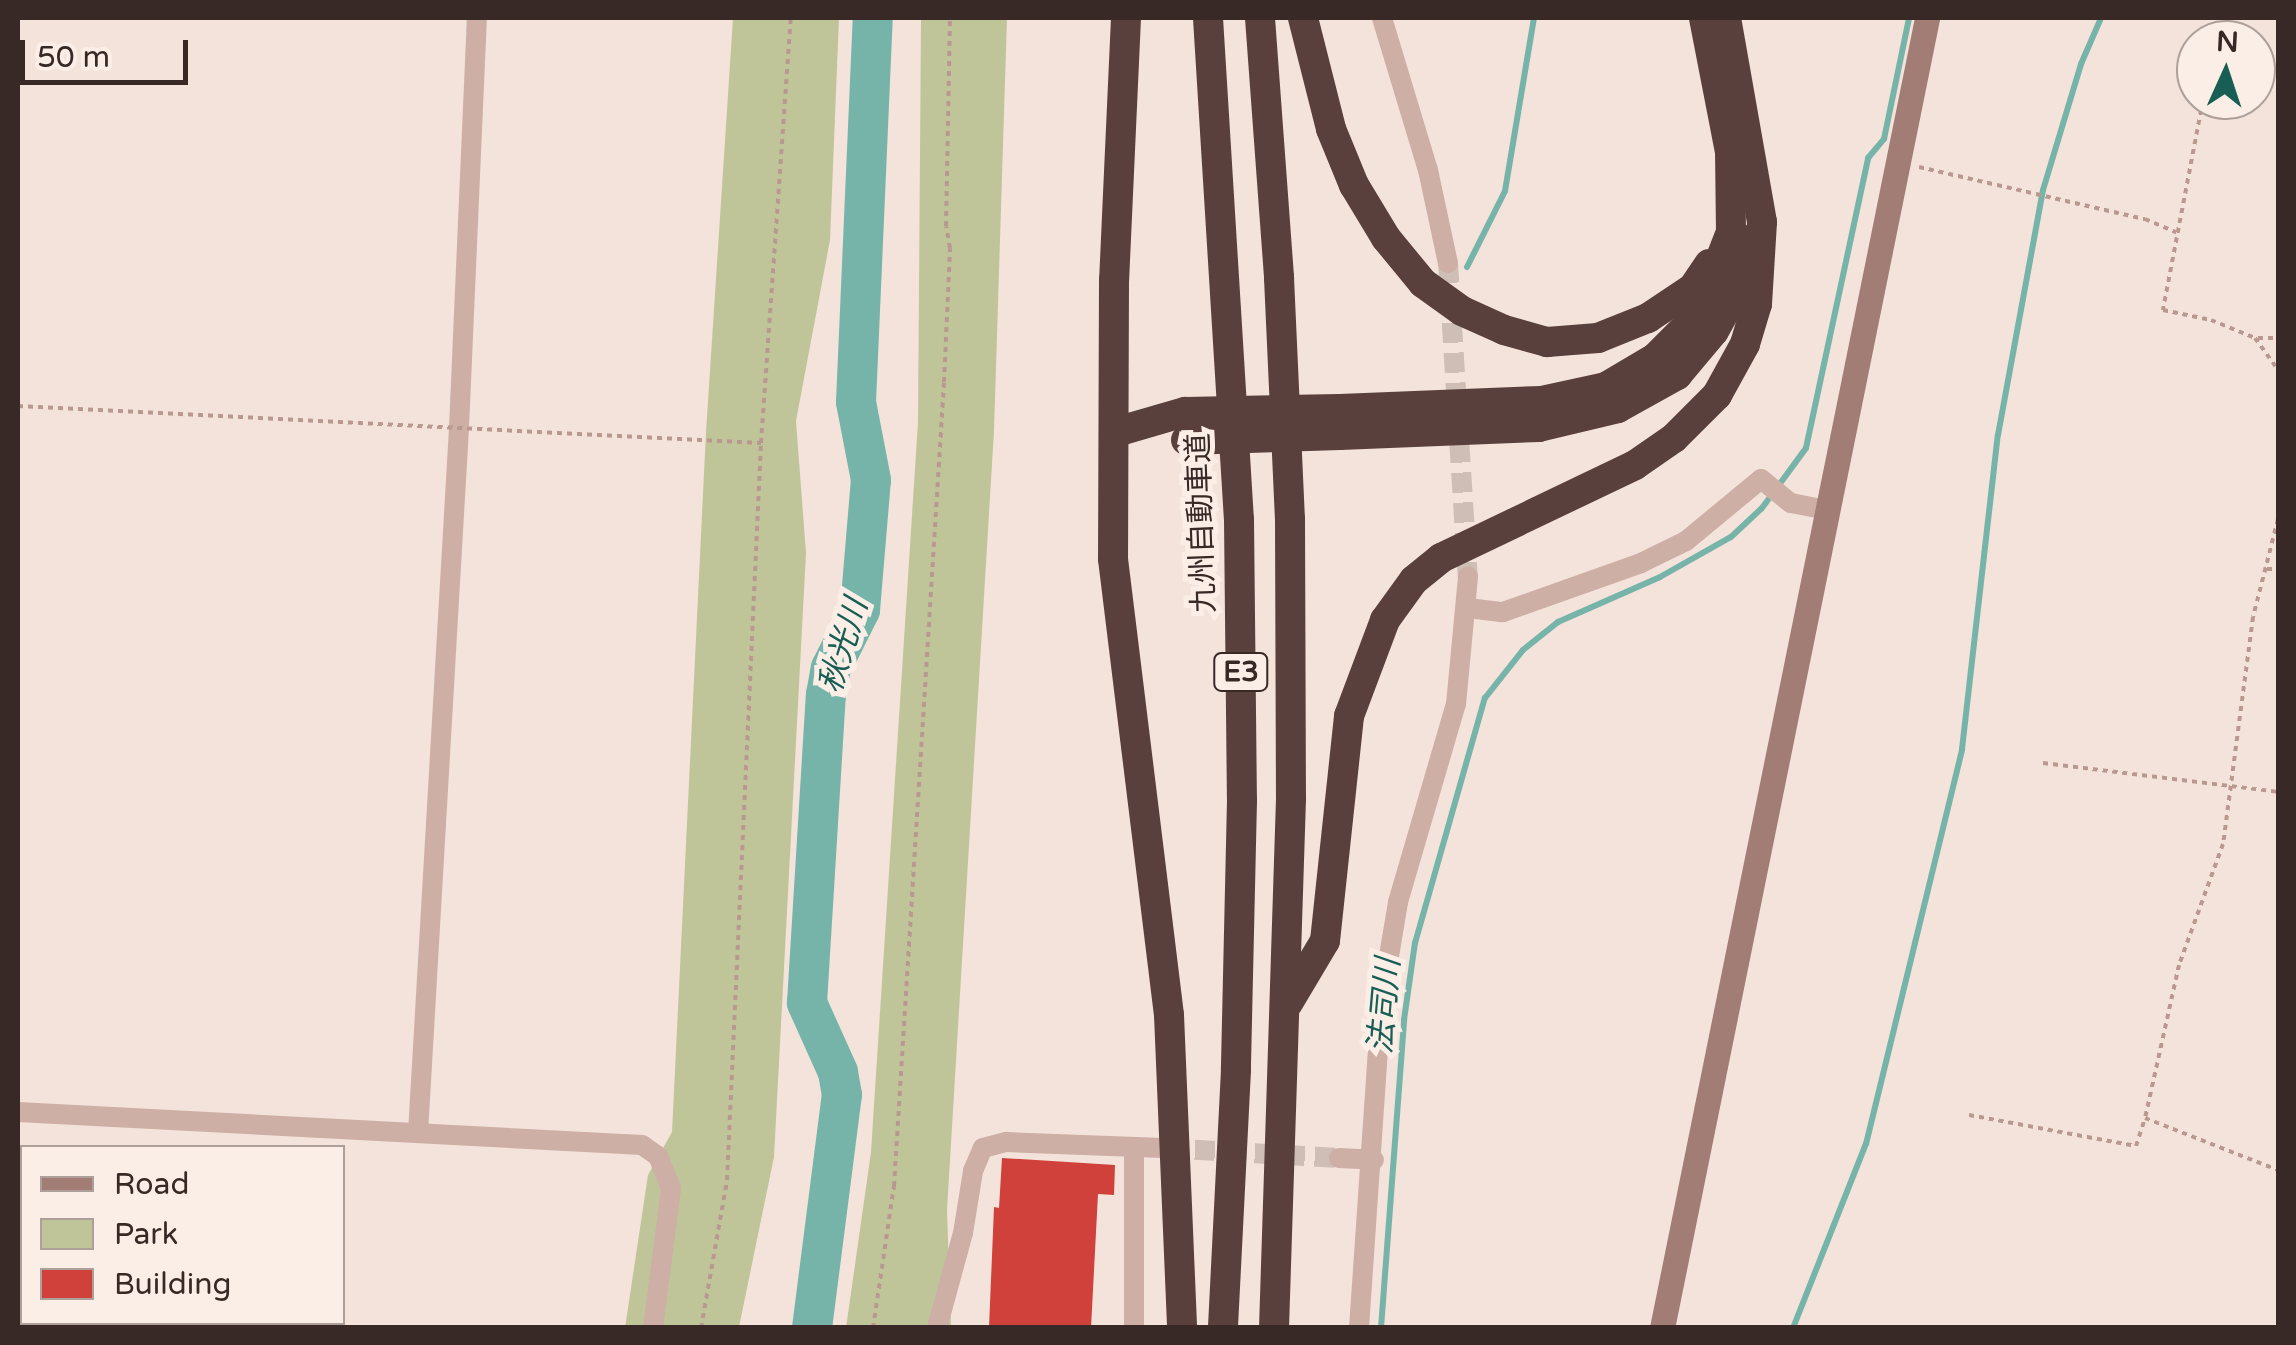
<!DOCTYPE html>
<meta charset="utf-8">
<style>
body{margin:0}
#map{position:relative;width:2296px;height:1345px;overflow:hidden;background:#f4e3da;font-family:"Varela Round","Noto Sans JP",sans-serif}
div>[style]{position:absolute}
.green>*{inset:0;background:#bfc599}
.stream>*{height:6px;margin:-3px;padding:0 3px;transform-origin:3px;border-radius:3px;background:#76b4aa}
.river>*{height:40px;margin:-20px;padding:0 20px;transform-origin:20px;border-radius:20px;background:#76b4aa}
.building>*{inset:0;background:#d1413b}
.street-tunnel>*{height:20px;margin-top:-10px;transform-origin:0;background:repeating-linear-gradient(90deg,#cebeb6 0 20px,transparent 0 30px)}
.path>*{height:4px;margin-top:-2px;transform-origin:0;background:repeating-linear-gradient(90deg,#b9998f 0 5px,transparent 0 10px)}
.street>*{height:20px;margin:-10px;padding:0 10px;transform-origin:10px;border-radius:10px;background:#cdafa5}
.secondary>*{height:25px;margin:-12.5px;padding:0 12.5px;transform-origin:12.5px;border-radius:12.5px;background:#a17d76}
.highway>*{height:30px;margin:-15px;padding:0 15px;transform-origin:15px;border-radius:15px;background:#5a403d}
.path-bridge>*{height:4px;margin-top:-2px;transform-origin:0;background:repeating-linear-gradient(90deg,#b9998f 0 5px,transparent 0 10px)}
.highway-bridge>*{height:30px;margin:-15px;padding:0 15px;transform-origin:15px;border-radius:15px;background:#5a403d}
span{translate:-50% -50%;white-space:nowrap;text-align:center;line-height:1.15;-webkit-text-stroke:10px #fbeee7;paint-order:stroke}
.shield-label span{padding:2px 8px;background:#fbeee7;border:2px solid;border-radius:8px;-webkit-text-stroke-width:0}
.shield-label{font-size:28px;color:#382927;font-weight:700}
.street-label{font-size:30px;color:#382927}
.water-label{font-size:32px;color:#185e54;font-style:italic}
.frame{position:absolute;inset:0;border:20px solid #382927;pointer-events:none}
.legend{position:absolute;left:20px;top:1145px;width:325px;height:180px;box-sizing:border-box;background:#fbeee7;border:2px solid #ad9f9a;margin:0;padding:12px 18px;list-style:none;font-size:30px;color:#382927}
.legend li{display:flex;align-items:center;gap:20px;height:50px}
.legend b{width:50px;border:2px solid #ad9f9a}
.north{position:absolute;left:2176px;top:20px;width:100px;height:100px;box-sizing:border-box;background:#fbeee7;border:2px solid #ad9f9a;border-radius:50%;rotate:3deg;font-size:28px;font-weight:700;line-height:40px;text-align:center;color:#382927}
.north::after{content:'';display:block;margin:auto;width:35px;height:45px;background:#185e54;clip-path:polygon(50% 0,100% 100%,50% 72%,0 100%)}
.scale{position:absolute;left:20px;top:40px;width:168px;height:45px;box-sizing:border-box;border:5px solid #382927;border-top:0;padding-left:12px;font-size:30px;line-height:35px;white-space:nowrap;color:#382927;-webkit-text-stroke:8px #fbeee7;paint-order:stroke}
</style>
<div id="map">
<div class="green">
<div style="clip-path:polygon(733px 18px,839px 18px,830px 240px,796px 421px,806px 553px,774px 1157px,739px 1327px,625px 1328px,648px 1175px,672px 1132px,706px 432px)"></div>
<div style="clip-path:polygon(921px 18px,1007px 18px,994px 431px,947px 1210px,951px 1327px,846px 1328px,871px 1152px,918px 422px)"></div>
</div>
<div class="stream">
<div style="left:1467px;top:267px;width:85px;rotate:-63.4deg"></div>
<div style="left:1505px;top:191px;width:175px;rotate:-80.5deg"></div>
<div style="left:1381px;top:1328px;width:309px;rotate:-85.7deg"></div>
<div style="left:1404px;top:1020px;width:78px;rotate:-81.9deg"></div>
<div style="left:1415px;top:943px;width:255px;rotate:-74.1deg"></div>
<div style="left:1485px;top:698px;width:61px;rotate:-51.6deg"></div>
<div style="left:1523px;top:650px;width:45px;rotate:-38.7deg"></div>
<div style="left:1558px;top:622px;width:111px;rotate:-23.8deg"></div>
<div style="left:1660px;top:577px;width:81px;rotate:-29.4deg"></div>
<div style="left:1731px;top:537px;width:42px;rotate:-43.1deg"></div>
<div style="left:1762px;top:508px;width:74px;rotate:-53.7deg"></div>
<div style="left:1806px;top:448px;width:297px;rotate:-77.9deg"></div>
<div style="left:1868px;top:158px;width:25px;rotate:-50deg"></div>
<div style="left:1884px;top:139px;width:124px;rotate:-78.3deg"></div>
<div style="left:1793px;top:1328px;width:198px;rotate:-68.4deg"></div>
<div style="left:1866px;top:1144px;width:406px;rotate:-76.3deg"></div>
<div style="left:1962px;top:749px;width:316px;rotate:-83.5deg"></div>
<div style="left:1998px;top:435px;width:249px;rotate:-79.6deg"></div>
<div style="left:2043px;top:190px;width:132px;rotate:-73.2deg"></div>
<div style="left:2081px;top:64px;width:50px;rotate:-66.5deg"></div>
</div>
<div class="river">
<div style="left:812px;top:1328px;width:235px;rotate:-82.7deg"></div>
<div style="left:842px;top:1095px;width:23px;rotate:-100deg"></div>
<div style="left:838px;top:1072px;width:76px;rotate:-114.2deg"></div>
<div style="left:807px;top:1003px;width:309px;rotate:-86.5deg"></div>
<div style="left:826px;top:695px;width:27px;rotate:-80deg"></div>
<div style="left:831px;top:668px;width:65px;rotate:-63.4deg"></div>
<div style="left:860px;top:610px;width:130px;rotate:-85.2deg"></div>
<div style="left:871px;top:480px;width:79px;rotate:-100.9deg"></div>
<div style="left:856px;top:402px;width:384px;rotate:-87.5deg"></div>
</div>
<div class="building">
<div style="clip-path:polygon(1002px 1158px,1115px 1165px,1114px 1195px,1098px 1194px,1091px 1328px,989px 1328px,994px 1207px,999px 1208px)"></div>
</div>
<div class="street-tunnel">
<div style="left:1448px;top:263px;width:315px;rotate:86.4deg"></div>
<div style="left:1165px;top:1148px;width:174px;rotate:3.3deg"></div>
</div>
<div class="path">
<div style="left:2203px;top:100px;width:214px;rotate:100.8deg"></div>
<div style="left:2163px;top:310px;width:49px;rotate:11.8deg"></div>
<div style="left:2211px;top:320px;width:48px;rotate:22.2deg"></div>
<div style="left:2255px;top:338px;width:39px;rotate:54deg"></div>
<div style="left:1919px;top:167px;width:232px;rotate:13deg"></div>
<div style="left:2145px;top:219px;width:34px;rotate:23deg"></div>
<div style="left:2258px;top:338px;width:20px"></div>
<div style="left:2278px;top:519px;width:101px;rotate:104.3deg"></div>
<div style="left:2253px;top:617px;width:229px;rotate:97.5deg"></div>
<div style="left:2223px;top:844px;width:129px;rotate:110deg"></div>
<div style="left:2179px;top:965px;width:157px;rotate:102.5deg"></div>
<div style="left:2145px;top:1118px;width:143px;rotate:21.4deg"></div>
<div style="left:2267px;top:569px;width:11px"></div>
<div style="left:2043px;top:763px;width:237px;rotate:7deg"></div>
<div style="left:1969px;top:1115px;width:170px;rotate:10.5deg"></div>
<div style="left:2136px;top:1146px;width:29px;rotate:-72deg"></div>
<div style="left:701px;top:1328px;width:150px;rotate:-80deg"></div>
<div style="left:727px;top:1180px;width:738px;rotate:-87.36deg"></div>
<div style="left:761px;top:443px;width:426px;rotate:-86deg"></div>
<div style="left:873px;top:1328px;width:144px;rotate:-81.6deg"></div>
<div style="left:894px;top:1186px;width:806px;rotate:-86.44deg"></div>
<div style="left:944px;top:382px;width:134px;rotate:-87.4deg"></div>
<div style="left:950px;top:248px;width:22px;rotate:-100deg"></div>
<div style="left:946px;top:226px;width:208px;rotate:-88.9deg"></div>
</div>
<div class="street">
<div style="left:1382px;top:18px;width:159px;rotate:73.2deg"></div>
<div style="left:1428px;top:170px;width:95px;rotate:77.9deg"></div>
<div style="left:1468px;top:608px;width:35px;rotate:7deg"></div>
<div style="left:1503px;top:612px;width:146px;rotate:-19.5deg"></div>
<div style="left:1641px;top:563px;width:50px;rotate:-26.1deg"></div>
<div style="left:1686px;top:541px;width:97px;rotate:-39.6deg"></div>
<div style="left:1761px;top:479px;width:38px;rotate:39deg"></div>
<div style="left:1791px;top:503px;width:38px;rotate:11deg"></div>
<div style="left:18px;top:1112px;width:625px;rotate:3.03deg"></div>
<div style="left:642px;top:1145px;width:19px;rotate:35deg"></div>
<div style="left:658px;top:1156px;width:35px;rotate:68deg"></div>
<div style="left:671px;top:1189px;width:140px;rotate:97.4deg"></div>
<div style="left:418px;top:1133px;width:706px;rotate:-86.67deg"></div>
<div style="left:459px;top:428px;width:410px;rotate:-87.5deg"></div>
<div style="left:1339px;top:1158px;width:35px;rotate:3deg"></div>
<div style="left:937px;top:1328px;width:98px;rotate:-74.7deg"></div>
<div style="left:963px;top:1233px;width:63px;rotate:-80.8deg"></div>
<div style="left:973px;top:1171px;width:25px;rotate:-67deg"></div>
<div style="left:983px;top:1148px;width:24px;rotate:-15deg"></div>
<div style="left:1006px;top:1142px;width:157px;rotate:2.2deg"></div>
<div style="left:1134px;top:1328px;width:181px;rotate:-90deg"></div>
<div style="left:1359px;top:1328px;width:325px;rotate:-86.1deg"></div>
<div style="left:1381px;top:1004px;width:103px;rotate:-80.5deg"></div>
<div style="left:1398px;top:902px;width:206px;rotate:-73.7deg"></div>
<div style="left:1456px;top:704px;width:128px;rotate:-84.6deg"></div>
</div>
<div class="secondary">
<div style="left:1662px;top:1328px;width:1337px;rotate:-78.56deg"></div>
</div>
<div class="highway">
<div style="left:1126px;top:18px;width:262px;rotate:92.6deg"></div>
<div style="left:1114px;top:280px;width:279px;rotate:90.2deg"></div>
<div style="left:1113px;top:559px;width:459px;rotate:83deg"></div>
<div style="left:1169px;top:1015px;width:313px;rotate:87.6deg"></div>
<div style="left:1208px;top:18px;width:503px;rotate:86.47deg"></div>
<div style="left:1239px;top:520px;width:280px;rotate:89.4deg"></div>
<div style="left:1242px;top:800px;width:270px;rotate:91.3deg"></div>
<div style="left:1236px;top:1070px;width:258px;rotate:92.9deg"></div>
<div style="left:1260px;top:18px;width:261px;rotate:85.8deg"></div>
<div style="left:1279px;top:278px;width:241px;rotate:87.4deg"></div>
<div style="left:1290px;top:519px;width:280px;rotate:89.8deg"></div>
<div style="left:1291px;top:799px;width:529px;rotate:91.84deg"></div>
<div style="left:1303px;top:18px;width:114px;rotate:75.8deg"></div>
<div style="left:1331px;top:129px;width:61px;rotate:67.7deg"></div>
<div style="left:1354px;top:185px;width:62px;rotate:58.9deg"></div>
<div style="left:1386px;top:238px;width:58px;rotate:50.6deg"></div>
<div style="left:1423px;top:283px;width:48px;rotate:35.7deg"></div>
<div style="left:1462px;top:311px;width:46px;rotate:24.3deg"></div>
<div style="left:1504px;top:330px;width:45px;rotate:15.6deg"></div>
<div style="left:1547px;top:342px;width:51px;rotate:-4.5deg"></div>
<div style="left:1598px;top:338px;width:54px;rotate:-21.8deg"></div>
<div style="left:1648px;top:318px;width:54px;rotate:-33.7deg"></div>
<div style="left:1693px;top:288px;width:29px;rotate:-56deg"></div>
<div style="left:1340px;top:409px;width:202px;rotate:-2.3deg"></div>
<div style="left:1542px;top:401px;width:66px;rotate:-12.3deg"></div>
<div style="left:1606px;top:387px;width:57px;rotate:-30.6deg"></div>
<div style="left:1655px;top:358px;width:62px;rotate:-45deg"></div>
<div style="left:1699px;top:314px;width:88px;rotate:-68.7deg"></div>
<div style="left:1731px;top:232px;width:80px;rotate:-90.7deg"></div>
<div style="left:1730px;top:152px;width:136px;rotate:-101deg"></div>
<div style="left:1116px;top:432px;width:72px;rotate:-16.2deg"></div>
<div style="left:1340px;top:435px;width:199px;rotate:-2.3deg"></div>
<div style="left:1539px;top:427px;width:81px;rotate:-13.5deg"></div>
<div style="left:1618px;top:408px;width:68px;rotate:-29.2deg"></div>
<div style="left:1677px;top:375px;width:57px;rotate:-49.9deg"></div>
<div style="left:1714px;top:331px;width:31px;rotate:-61deg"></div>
<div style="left:1729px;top:304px;width:66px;rotate:-76deg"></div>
<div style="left:1288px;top:1003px;width:72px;rotate:-59.2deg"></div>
<div style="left:1325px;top:941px;width:226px;rotate:-83.9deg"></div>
<div style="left:1349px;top:716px;width:103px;rotate:-69.4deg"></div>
<div style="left:1385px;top:620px;width:49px;rotate:-54.1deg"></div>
<div style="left:1414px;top:580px;width:35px;rotate:-39deg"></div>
<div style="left:1441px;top:558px;width:215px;rotate:-25.6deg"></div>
<div style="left:1635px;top:465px;width:47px;rotate:-34.7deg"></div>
<div style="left:1674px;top:438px;width:61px;rotate:-45deg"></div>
<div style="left:1717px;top:395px;width:58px;rotate:-61.2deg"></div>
<div style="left:1745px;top:344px;width:42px;rotate:-73.3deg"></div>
<div style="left:1757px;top:304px;width:82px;rotate:-86.5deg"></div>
<div style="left:1762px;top:222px;width:207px;rotate:-100deg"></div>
</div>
<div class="path-bridge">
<div style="left:18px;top:406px;width:744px;rotate:2.85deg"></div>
</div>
<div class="highway-bridge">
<div style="left:1185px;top:412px;width:155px;rotate:-1.1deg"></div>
<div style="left:1186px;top:440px;width:154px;rotate:-1.9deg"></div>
</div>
<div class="shield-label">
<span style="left:1241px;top:672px">E3</span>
</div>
<div class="street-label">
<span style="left:1202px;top:523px;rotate:-92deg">九州自動車道</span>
</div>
<div class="water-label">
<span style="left:844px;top:646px;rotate:-73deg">秋光川</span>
<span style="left:1385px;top:1006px;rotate:-85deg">法司川</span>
</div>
<div class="frame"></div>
<ul class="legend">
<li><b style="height:12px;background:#a17d76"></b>Road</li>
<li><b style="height:28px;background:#bfc599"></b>Park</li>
<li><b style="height:28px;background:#d1413b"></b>Building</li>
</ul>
<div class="north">N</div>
<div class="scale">50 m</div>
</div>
